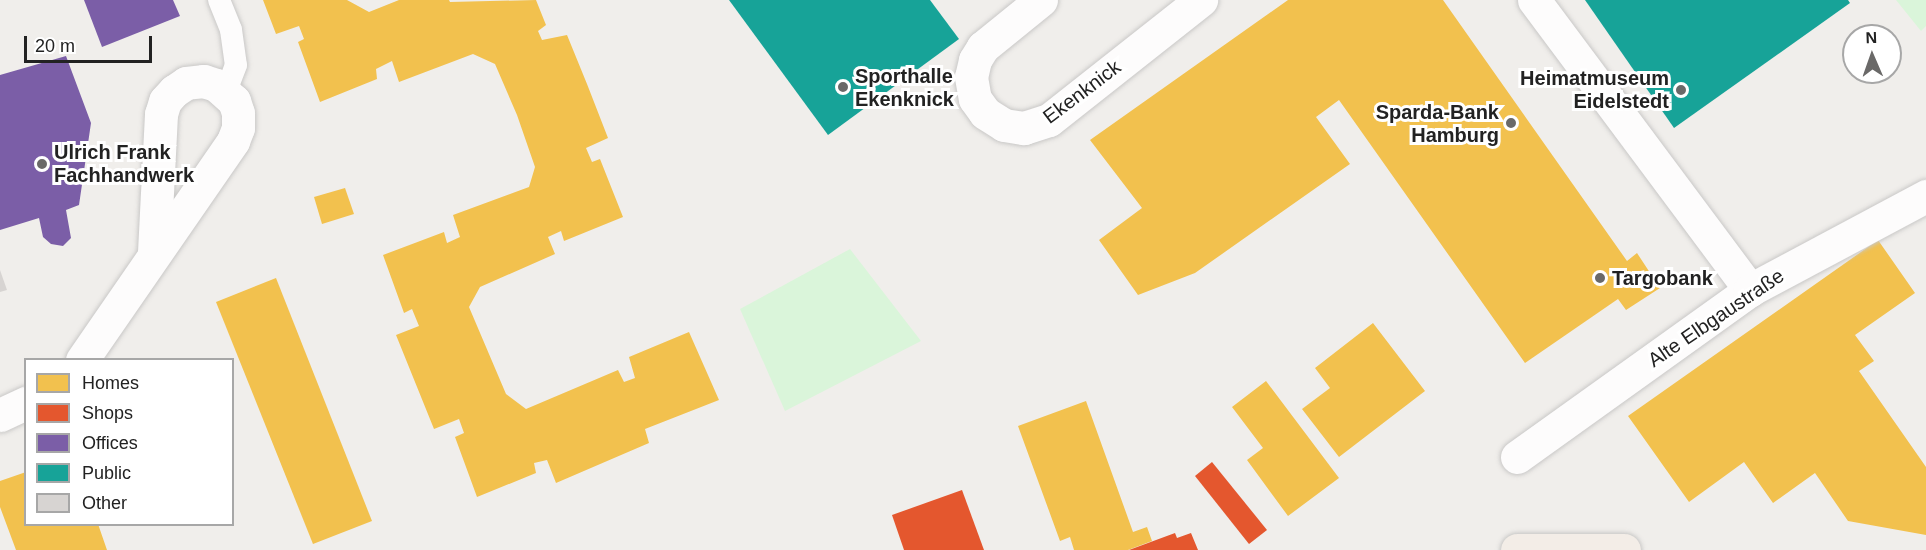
<!DOCTYPE html>
<meta charset="utf-8">
<style>
body{margin:0}
#map{position:relative;width:1926px;height:550px;overflow:hidden;background:#f0eeeb;font-family:Helvetica,sans-serif}
div>[style]{position:absolute}
.park>*{inset:0;background:#daf5da}
.homes>*{inset:0;background:#f2c14e}
.shops>*{inset:0;background:#e4572e}
.offices>*{inset:0;background:#7b5ea7}
.public>*{inset:0;background:#17a398}
.building>*{inset:0;background:#d7d4d2}
.roads{filter:drop-shadow(0 0 2px #c9c8c7) drop-shadow(0 0 2px #c9c8c7)}
.service>*{height:22px;margin:-11px;padding:0 11px;transform-origin:11px;border-radius:11px;background:#fdfcfc}
.pedestrian>*{height:33px;margin:-16.5px;padding:0 16.5px;transform-origin:16.5px;border-radius:16.5px;background:#fdfcfc}
.minor>*{height:33px;margin:-16.5px;padding:0 16.5px;transform-origin:16.5px;border-radius:16.5px;background:#fdfcfc}
.primary>*{height:33px;margin:-16.5px;padding:0 16.5px;transform-origin:16.5px;border-radius:16.5px;background:#f3ede7}
.dots>*{width:16px;height:16px;translate:-50% -50%;box-sizing:border-box;border:3px solid #fff;border-radius:50%}
span{translate:-50% -50%;white-space:nowrap;text-align:center;line-height:1.15;-webkit-text-stroke:6px #fff;paint-order:stroke}
.poi-label{font-size:20px;color:#222;font-weight:700}
.left{translate:0 -50%;text-align:left}
.right{translate:-100% -50%;text-align:right}
.street-label{font-size:20px;color:#222}
.legend{position:absolute;left:24px;top:358px;width:210px;height:168px;box-sizing:border-box;background:#fff;border:2px solid #a7a7a7;margin:0;padding:8px 10px;list-style:none;font-size:18px;color:#222}
.legend li{display:flex;align-items:center;gap:12px;height:30px}
.legend b{width:30px;border:2px solid #a7a7a7}
.north{position:absolute;left:1842px;top:24px;width:60px;height:60px;box-sizing:border-box;background:#fff;border:2px solid #a7a7a7;border-radius:50%;rotate:358deg;font-size:16px;font-weight:700;line-height:24px;text-align:center;color:#222}
.north::after{content:'';display:block;margin:auto;width:21px;height:27px;background:#6a6968;clip-path:polygon(50% 0,100% 100%,50% 72%,0 100%)}
.scale{position:absolute;left:24px;top:36px;width:128px;height:27px;box-sizing:border-box;border:3px solid #222;border-top:0;padding-left:8px;font-size:18px;line-height:21px;white-space:nowrap;color:#222;-webkit-text-stroke:4px #fff;paint-order:stroke}
</style>
<div id="map">
<div class="park">
<div style="clip-path:polygon(1896px 0,1926px 0,1926px 26px,1921px 31px)"></div>
<div style="clip-path:polygon(850px 249px,921px 341px,785px 411px,740px 309px)"></div>
</div>
<div class="homes">
<div style="clip-path:polygon(263px 0,347px 0,369px 12px,399px 0,449px 0,450px 2px,536px 0,546px 25px,538px 31px,542px 40px,567px 35px,587px 84px,608px 138px,586px 148px,592px 162px,600px 159px,623px 217px,564px 241px,561px 231px,548px 237px,555px 254px,480px 287px,469px 307px,506px 394px,526px 409px,618px 370px,624px 382px,635px 378px,629px 357px,689px 332px,719px 400px,645px 429px,649px 443px,556px 483px,547px 460px,534px 463px,536px 473px,477px 497px,455px 437px,464px 433px,459px 419px,434px 429px,396px 335px,419px 326px,412px 309px,404px 313px,383px 255px,444px 232px,447px 243px,460px 237px,453px 215px,529px 187px,535px 167px,517px 115px,495px 64px,473px 54px,399px 82px,392px 61px,376px 69px,377px 79px,320px 102px,298px 42px,304px 39px,299px 26px,276px 34px)"></div>
<div style="clip-path:polygon(1288px 0,1443px 0,1627px 261px,1637px 253px,1660px 288px,1626px 310px,1618px 299px,1525px 363px,1339px 100px,1316px 117px,1350px 164px,1195px 273px,1138px 295px,1099px 240px,1142px 208px,1090px 140px)"></div>
<div style="clip-path:polygon(345px 188px,354px 214px,322px 224px,314px 197px)"></div>
<div style="clip-path:polygon(1878px 240px,1915px 293px,1855px 335px,1874px 361px,1859px 371px,1926px 467px,1926px 535px,1848px 521px,1815px 473px,1773px 503px,1744px 462px,1689px 502px,1628px 416px)"></div>
<div style="clip-path:polygon(276px 278px,372px 521px,313px 544px,216px 302px)"></div>
<div style="clip-path:polygon(1373px 323px,1425px 391px,1339px 457px,1302px 409px,1330px 388px,1315px 368px)"></div>
<div style="clip-path:polygon(1266px 381px,1339px 478px,1288px 516px,1247px 460px,1263px 448px,1232px 407px)"></div>
<div style="clip-path:polygon(1086px 401px,1133px 532px,1147px 527px,1152px 541px,1128px 550px,1074px 550px,1070px 537px,1060px 541px,1018px 426px)"></div>
<div style="clip-path:polygon(26px 472px,26px 524px,98px 524px,107px 550px,16px 550px,0 507px,0 481px)"></div>
</div>
<div class="shops">
<div style="clip-path:polygon(1212px 462px,1267px 530px,1249px 544px,1195px 476px)"></div>
<div style="clip-path:polygon(962px 490px,984px 550px,904px 550px,892px 515px)"></div>
<div style="clip-path:polygon(1175px 533px,1177px 538px,1191px 533px,1198px 550px,1129px 550px)"></div>
</div>
<div class="offices">
<div style="clip-path:polygon(84px 0,173px 0,180px 16px,102px 47px)"></div>
<div style="clip-path:polygon(66px 56px,91px 123px,79px 205px,66px 210px,71px 238px,63px 246px,51px 244px,43px 237px,39px 218px,0 230px,0 75px)"></div>
</div>
<div class="public">
<div style="clip-path:polygon(729px 0,930px 0,959px 39px,828px 135px)"></div>
<div style="clip-path:polygon(1585px 0,1848px 0,1850px 3px,1674px 128px)"></div>
</div>
<div class="building">
<div style="clip-path:polygon(0 270px,7px 290px,0 292px)"></div>
</div>
<div class="roads">
<div class="service">
<div style="left:219px;top:0;width:32px;rotate:68deg"></div>
<div style="left:231px;top:30px;width:35px;rotate:82deg"></div>
<div style="left:236px;top:65px;width:28px;rotate:111deg"></div>
</div>
<div class="pedestrian">
<div style="left:1534px;top:0;width:362px;rotate:53.3deg"></div>
<div style="left:1517px;top:457px;width:287px;rotate:-35.6deg"></div>
<div style="left:1750px;top:290px;width:200px;rotate:-28.1deg"></div>
</div>
<div class="minor">
<div style="left:1041px;top:0;width:75px;rotate:141deg"></div>
<div style="left:983px;top:47px;width:15px;rotate:122deg"></div>
<div style="left:975px;top:60px;width:17px;rotate:103deg"></div>
<div style="left:971px;top:77px;width:22px;rotate:80deg"></div>
<div style="left:975px;top:99px;width:17px;rotate:54deg"></div>
<div style="left:985px;top:113px;width:22px;rotate:32deg"></div>
<div style="left:1004px;top:125px;width:20px;rotate:9deg"></div>
<div style="left:1024px;top:128px;width:26px;rotate:-18deg"></div>
<div style="left:1049px;top:120px;width:194px;rotate:-38.3deg"></div>
<div style="left:82px;top:360px;width:266px;rotate:-55.4deg"></div>
<div style="left:233px;top:141px;width:14px;rotate:-69deg"></div>
<div style="left:238px;top:128px;width:15px;rotate:-90deg"></div>
<div style="left:238px;top:113px;width:13px;rotate:-108deg"></div>
<div style="left:234px;top:101px;width:24px;rotate:-138deg"></div>
<div style="left:216px;top:85px;width:13px;rotate:-162deg"></div>
<div style="left:204px;top:81px;width:18px;rotate:174deg"></div>
<div style="left:186px;top:83px;width:14px;rotate:146deg"></div>
<div style="left:174px;top:91px;width:13px;rotate:132deg"></div>
<div style="left:165px;top:101px;width:14px;rotate:107deg"></div>
<div style="left:161px;top:114px;width:140px;rotate:92.9deg"></div>
<div style="left:0;top:415px;width:29px;rotate:-25deg"></div>
</div>
<div class="primary">
<div style="left:1517px;top:550px;width:107px"></div>
</div>
</div>
<div class="dots">
<div style="left:843px;top:87px;background:#6a6968"></div>
<div style="left:1681px;top:90px;background:#6a6968"></div>
<div style="left:1511px;top:123px;background:#6a6968"></div>
<div style="left:42px;top:164px;background:#6a6968"></div>
<div style="left:1600px;top:278px;background:#6a6968"></div>
</div>
<div class="poi-label">
<span class="left" style="left:855px;top:88px">Sporthalle<br>Ekenknick</span>
<span class="right" style="left:1669px;top:90px">Heimatmuseum<br>Eidelstedt</span>
<span class="right" style="left:1499px;top:124px">Sparda-Bank<br>Hamburg</span>
<span class="left" style="left:54px;top:164px">Ulrich Frank<br>Fachhandwerk</span>
<span class="left" style="left:1612px;top:278px">Targobank</span>
</div>
<div class="street-label">
<span style="left:1082px;top:92px;rotate:-37deg">Ekenknick</span>
<span style="left:1716px;top:318px;rotate:-34deg">Alte Elbgaustraße</span>
</div>
<ul class="legend">
<li><b style="height:16px;background:#f2c14e"></b>Homes</li>
<li><b style="height:16px;background:#e4572e"></b>Shops</li>
<li><b style="height:16px;background:#7b5ea7"></b>Offices</li>
<li><b style="height:16px;background:#17a398"></b>Public</li>
<li><b style="height:16px;background:#d7d4d2"></b>Other</li>
</ul>
<div class="north">N</div>
<div class="scale">20 m</div>
</div>
